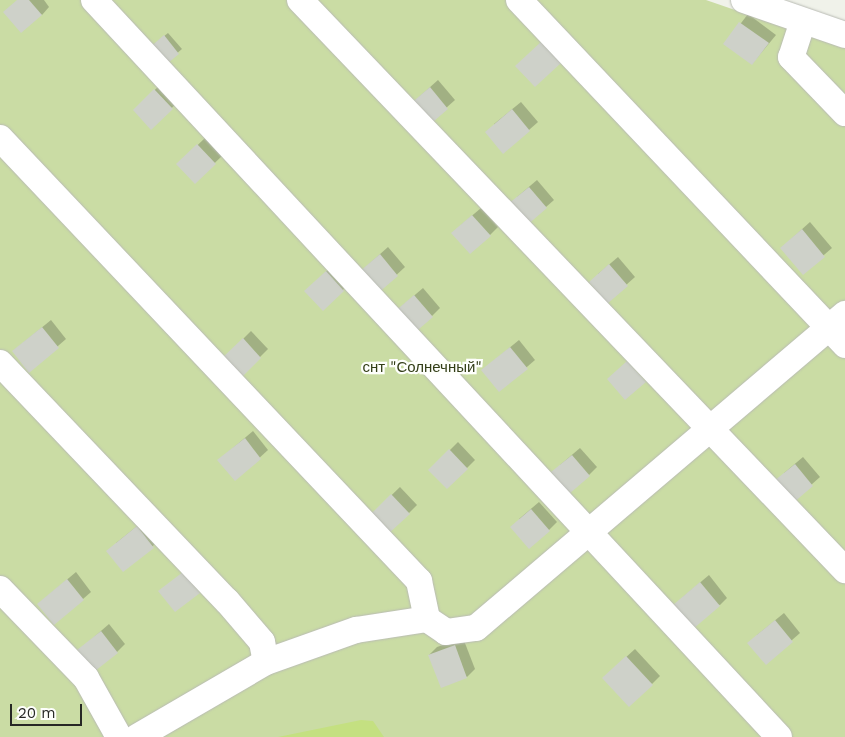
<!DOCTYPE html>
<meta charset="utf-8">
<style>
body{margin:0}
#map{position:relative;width:845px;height:737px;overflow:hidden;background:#f0f2ea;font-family:"Work Sans",sans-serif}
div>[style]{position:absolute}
.green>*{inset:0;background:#cadca4}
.water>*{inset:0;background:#c4e081}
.shadow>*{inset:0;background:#0003}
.building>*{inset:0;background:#ced1c9}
.roads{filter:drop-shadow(0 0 1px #b9bbb4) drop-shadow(0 0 1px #b9bbb4)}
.minor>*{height:26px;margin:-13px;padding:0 13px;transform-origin:13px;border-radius:13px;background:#fff}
span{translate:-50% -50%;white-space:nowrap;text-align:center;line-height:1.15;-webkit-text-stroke:4.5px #fefffc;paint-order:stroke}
.park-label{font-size:15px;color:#333e17}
.scale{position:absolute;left:10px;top:704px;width:72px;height:22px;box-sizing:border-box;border:2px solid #272825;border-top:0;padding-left:6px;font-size:15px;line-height:18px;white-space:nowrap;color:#272825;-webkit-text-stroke:4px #fefffc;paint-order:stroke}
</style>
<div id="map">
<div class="green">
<div style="clip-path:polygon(0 0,706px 0,845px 48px,845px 737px,0 737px)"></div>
</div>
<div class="water">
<div style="clip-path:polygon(361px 720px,373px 721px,384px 737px,278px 737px)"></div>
</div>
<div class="shadow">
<div style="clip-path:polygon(17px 0,44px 0,49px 7px,42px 15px)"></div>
<div style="clip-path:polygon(748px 14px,776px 35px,752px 64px,725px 44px)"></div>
<div style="clip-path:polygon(168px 33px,182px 49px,163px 65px,153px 45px)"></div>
<div style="clip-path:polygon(438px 80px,455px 100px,427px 125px,410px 105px)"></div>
<div style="clip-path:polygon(163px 82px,180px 100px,151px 128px,134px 110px)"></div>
<div style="clip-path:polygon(521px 102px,538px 122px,503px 153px,494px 124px)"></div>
<div style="clip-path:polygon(206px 137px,223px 155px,195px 182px,178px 164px)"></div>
<div style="clip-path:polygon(537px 180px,554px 200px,546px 207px,517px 197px)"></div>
<div style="clip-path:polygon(481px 208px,498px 227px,490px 235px,461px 225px)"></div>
<div style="clip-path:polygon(810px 222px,832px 248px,803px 273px,790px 240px)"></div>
<div style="clip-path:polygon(388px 247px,405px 267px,378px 292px,360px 272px)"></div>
<div style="clip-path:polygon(618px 257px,635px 277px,607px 302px,598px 274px)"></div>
<div style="clip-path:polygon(334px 264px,351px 282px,323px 309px,306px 291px)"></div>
<div style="clip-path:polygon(423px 288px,440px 308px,432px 316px,402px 306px)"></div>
<div style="clip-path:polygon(51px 320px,66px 339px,29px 371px,13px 351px)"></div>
<div style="clip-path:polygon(251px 331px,268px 349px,240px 377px,223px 359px)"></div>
<div style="clip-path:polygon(519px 340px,535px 360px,499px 391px,491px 363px)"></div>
<div style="clip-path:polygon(253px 431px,268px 450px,235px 480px,227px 453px)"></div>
<div style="clip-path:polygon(458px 442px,475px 460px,447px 488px,430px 470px)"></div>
<div style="clip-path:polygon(580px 448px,597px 467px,589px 475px,560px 465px)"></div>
<div style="clip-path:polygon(803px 457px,820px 477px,793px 501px,784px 473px)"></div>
<div style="clip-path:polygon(400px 487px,417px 505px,409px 513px,371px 515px)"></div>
<div style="clip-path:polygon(539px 502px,557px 522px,549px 530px,519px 519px)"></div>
<div style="clip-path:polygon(146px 519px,161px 539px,124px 570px,116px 543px)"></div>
<div style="clip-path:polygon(76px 572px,91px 592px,83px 599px,38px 604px)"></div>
<div style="clip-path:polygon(709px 575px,727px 598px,720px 605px,683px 597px)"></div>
<div style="clip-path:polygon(784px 613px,800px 633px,766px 663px,757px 635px)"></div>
<div style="clip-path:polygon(109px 624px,125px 644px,117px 652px,79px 650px)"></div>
<div style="clip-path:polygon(463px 638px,475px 669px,467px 677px,429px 655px,437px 647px)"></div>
<div style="clip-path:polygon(635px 649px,660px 676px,652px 684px,612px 670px)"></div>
</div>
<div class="building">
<div style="clip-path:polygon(17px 0,29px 0,42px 15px,21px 33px,3px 12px)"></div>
<div style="clip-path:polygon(739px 22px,769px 43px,752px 65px,723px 44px)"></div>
<div style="clip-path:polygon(164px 35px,179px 54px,163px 67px,148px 49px)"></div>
<div style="clip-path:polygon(542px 41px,561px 63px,535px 87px,515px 66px)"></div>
<div style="clip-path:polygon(430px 87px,448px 109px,427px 127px,409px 105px)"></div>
<div style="clip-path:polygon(154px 89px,173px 109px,151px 130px,133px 110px)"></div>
<div style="clip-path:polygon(512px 109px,530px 131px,503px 154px,485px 132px)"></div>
<div style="clip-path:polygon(197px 144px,216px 164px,195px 184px,176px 164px)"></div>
<div style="clip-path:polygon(529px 187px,547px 208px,526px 226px,508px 204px)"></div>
<div style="clip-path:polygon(472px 215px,491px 236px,470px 254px,451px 233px)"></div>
<div style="clip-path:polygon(802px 229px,825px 257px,803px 275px,780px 248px)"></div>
<div style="clip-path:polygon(380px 254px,398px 276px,377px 294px,359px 272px)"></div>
<div style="clip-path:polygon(609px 264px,628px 286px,607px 304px,589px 282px)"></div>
<div style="clip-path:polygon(326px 271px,344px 291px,323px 311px,304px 291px)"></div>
<div style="clip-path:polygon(414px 295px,433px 317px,412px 335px,393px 313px)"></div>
<div style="clip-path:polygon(42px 327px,59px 348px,29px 373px,12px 351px)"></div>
<div style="clip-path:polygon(243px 338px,261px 358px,240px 379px,221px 359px)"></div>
<div style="clip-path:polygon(510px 347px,528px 369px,499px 392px,481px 370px)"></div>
<div style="clip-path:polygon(627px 361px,646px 382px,625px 400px,607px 379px)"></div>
<div style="clip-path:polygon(245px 438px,261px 459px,235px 481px,217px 460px)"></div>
<div style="clip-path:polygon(449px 449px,468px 469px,447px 489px,428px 470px)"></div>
<div style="clip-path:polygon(572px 455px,590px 476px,569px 494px,551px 472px)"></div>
<div style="clip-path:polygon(795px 464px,813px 486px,793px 503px,774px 481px)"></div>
<div style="clip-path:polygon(391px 494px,410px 514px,388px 534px,370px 515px)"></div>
<div style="clip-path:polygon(531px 509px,550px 531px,529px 549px,510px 527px)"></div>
<div style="clip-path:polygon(137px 526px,154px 548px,123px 572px,106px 551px)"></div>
<div style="clip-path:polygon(183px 572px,200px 593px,175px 612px,158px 591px)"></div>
<div style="clip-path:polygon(67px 579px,84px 600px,54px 625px,37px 604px)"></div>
<div style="clip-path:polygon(700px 582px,720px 606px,693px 629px,673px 605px)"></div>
<div style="clip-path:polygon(775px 620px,793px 642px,766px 665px,747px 643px)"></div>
<div style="clip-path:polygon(101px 631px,118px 653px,95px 671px,77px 650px)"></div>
<div style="clip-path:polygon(455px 645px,467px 678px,441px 688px,428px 655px)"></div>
<div style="clip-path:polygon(626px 656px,653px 685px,629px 707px,602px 678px)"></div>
</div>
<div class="roads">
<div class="minor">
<div style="left:94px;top:0;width:1006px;rotate:47.09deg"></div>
<div style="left:300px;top:0;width:789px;rotate:46.28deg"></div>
<div style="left:519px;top:0;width:475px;rotate:46.6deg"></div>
<div style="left:744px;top:0;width:107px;rotate:19.1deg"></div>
<div style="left:803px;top:21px;width:38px;rotate:108deg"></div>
<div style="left:791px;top:57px;width:78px;rotate:46deg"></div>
<div style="left:0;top:138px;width:610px;rotate:46.59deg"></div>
<div style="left:419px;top:581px;width:39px;rotate:78deg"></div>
<div style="left:0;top:363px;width:329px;rotate:46.4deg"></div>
<div style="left:227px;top:601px;width:54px;rotate:49.5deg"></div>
<div style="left:262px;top:642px;width:20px;rotate:79deg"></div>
<div style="left:0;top:589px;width:124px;rotate:46deg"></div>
<div style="left:86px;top:678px;width:68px;rotate:60.8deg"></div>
<div style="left:137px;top:737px;width:149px;rotate:-30.2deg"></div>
<div style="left:266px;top:662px;width:96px;rotate:-19.6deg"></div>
<div style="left:356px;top:630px;width:72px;rotate:-8.8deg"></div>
<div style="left:427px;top:619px;width:23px;rotate:34deg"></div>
<div style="left:446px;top:632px;width:30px;rotate:-8deg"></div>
<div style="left:476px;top:628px;width:485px;rotate:-40.4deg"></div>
</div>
</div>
<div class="park-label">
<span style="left:422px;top:368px">снт "Солнечный"</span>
</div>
<div class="scale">20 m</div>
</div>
